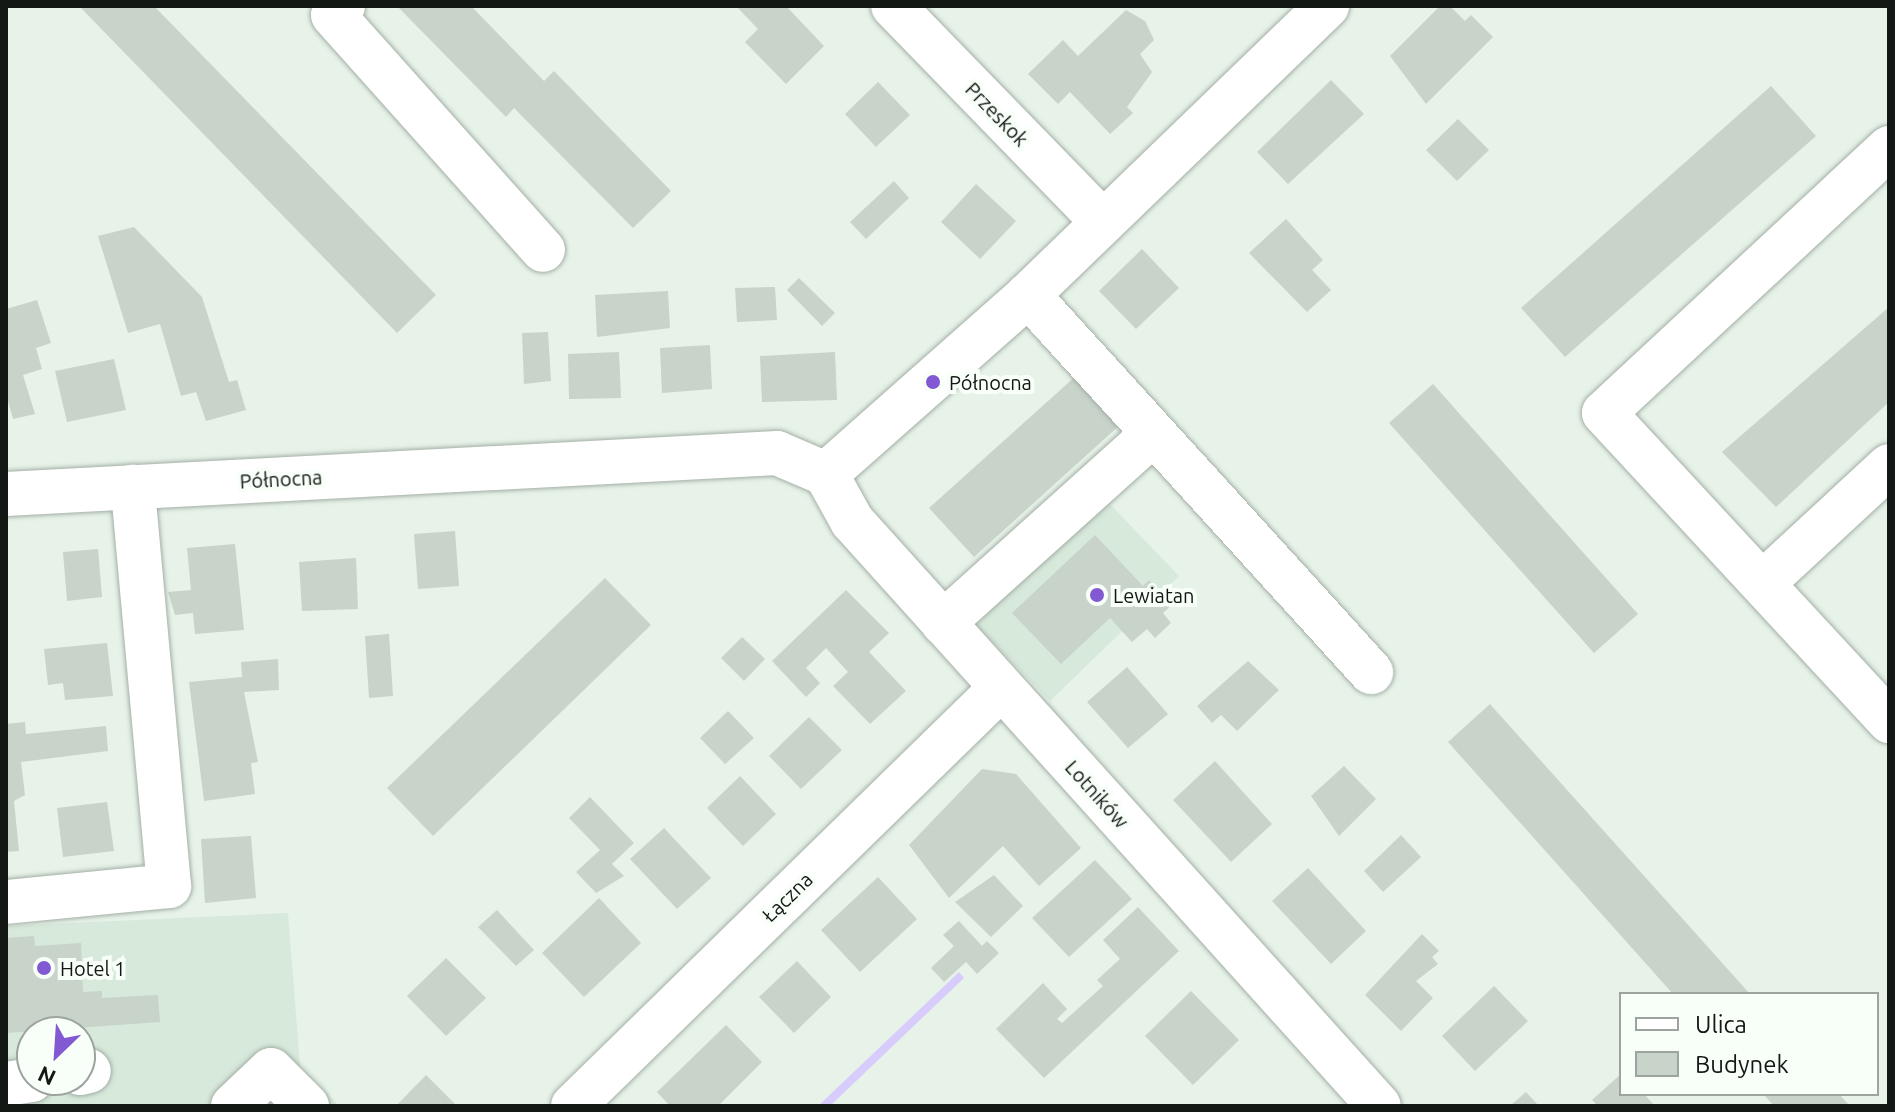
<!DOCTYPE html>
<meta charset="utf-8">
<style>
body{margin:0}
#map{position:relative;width:1895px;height:1112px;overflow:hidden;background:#e7f3e9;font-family:Ubuntu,sans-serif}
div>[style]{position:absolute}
.built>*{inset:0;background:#d7e9da}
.green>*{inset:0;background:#d7ccfb}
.building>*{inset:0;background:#c8d3ca}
.roads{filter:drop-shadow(0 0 2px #a4afa6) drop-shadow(0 0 2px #a4afa6)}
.minor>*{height:44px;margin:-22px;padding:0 22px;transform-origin:22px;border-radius:22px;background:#fff}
.dots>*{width:22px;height:22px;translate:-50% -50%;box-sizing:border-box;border:4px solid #f8fff9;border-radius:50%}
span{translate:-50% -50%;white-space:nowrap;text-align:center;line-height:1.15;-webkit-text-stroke:8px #f8fff9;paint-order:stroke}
.street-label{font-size:20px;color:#141815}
.poi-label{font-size:20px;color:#141815}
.left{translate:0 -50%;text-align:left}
.frame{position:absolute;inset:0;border:8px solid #141815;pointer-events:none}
.legend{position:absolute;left:1619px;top:992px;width:260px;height:104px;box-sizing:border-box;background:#f8fff9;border:2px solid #9da39e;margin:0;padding:10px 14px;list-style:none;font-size:24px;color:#141815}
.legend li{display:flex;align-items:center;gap:16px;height:40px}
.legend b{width:40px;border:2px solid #9da39e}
.north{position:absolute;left:16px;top:1016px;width:80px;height:80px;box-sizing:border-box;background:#f8fff9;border:2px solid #9da39e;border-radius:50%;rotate:205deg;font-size:22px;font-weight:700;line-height:32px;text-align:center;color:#141815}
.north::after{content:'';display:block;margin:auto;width:28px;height:36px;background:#8259d2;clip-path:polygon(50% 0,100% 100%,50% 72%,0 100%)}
</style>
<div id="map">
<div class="built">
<div style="clip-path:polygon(1105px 499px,1179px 576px,1050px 701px,976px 625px)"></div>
<div style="clip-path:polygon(evenodd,288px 913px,300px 1066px,339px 1106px,6px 1106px,6px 926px,288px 913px,32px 1032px,80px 1032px,80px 1080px,32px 1080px,32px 1032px)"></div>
</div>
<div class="green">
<div style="clip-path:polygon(959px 972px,964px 978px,830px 1106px,818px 1106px)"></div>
</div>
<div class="building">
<div style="clip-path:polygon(79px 6px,154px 6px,436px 295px,397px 333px)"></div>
<div style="clip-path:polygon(397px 6px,471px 6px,544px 81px,554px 71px,671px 191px,633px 228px,514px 108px,506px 117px)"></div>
<div style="clip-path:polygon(736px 6px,786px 6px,824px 46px,786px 84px,745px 42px,758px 29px)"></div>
<div style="clip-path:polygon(1440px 6px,1450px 6px,1465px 21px,1471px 15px,1493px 37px,1426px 104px,1390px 56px)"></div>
<div style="clip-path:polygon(1126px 10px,1145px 21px,1154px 40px,1140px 54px,1152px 72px,1127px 107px,1133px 113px,1110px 134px,1070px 92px,1058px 104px,1028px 74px,1063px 40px,1078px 56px)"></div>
<div style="clip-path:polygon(1331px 80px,1364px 114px,1288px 184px,1257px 152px)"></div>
<div style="clip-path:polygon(878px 82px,910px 115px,876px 147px,845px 114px)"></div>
<div style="clip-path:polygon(1771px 86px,1816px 136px,1565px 357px,1521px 308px)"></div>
<div style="clip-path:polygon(1458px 119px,1489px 150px,1457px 181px,1426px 150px)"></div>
<div style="clip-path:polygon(894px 181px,909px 198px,866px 239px,850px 222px)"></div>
<div style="clip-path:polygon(976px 184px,1016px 221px,980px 259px,941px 222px)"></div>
<div style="clip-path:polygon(1286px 219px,1323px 260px,1312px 270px,1331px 290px,1307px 312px,1249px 253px)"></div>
<div style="clip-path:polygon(134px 227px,202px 297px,229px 382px,237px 380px,246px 410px,206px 421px,196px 392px,181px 396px,160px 324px,128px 333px,98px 236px)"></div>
<div style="clip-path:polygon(1142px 249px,1179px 288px,1136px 329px,1099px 291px)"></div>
<div style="clip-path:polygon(799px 278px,835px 313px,822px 326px,787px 290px)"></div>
<div style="clip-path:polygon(775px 287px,777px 320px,737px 322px,735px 288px)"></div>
<div style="clip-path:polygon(668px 291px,670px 328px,597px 337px,595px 295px)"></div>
<div style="clip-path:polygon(37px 300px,51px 343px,36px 348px,42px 369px,23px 375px,35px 414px,13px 419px,6px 394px,6px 309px)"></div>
<div style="clip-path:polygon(1889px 307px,1889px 402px,1776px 507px,1722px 452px)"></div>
<div style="clip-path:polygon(548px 332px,551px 381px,524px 384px,522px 333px)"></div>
<div style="clip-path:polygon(710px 345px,712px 389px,662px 393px,660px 348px)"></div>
<div style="clip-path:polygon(619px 352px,621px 398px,569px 399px,568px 354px)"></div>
<div style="clip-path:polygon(835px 352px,837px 400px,762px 402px,760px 356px)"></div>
<div style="clip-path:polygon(114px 359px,126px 410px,67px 422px,55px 371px)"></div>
<div style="clip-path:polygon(1077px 375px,1121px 424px,974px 557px,929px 508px)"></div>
<div style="clip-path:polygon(1433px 384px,1638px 614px,1594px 653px,1389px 423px)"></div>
<div style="clip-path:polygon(455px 531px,459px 586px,418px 589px,414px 534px)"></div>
<div style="clip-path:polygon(1095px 535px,1143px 586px,1149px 580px,1172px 605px,1163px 613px,1171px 623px,1155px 638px,1147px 629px,1132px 642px,1110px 618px,1061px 664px,1012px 613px)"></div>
<div style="clip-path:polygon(235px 544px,244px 630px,195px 634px,193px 613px,175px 615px,168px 592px,191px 590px,187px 548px)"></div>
<div style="clip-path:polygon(98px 549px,102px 597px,67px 601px,63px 552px)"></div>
<div style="clip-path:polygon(356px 558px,358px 609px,302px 611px,299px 562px)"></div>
<div style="clip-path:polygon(605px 578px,651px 625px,433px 836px,387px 788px)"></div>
<div style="clip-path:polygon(846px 590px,889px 633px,869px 652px,906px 691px,870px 724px,833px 686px,848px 672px,826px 648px,806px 668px,820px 683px,806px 697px,772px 661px)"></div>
<div style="clip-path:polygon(389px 634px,393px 696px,369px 698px,365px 636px)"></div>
<div style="clip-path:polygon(742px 637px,765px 659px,744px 681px,721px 658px)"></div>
<div style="clip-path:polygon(107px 643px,113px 696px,65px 700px,63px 683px,48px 685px,44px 649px)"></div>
<div style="clip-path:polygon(278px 659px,279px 690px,244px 692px,258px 762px,251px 763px,255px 794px,204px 801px,189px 682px,242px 677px,241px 662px)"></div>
<div style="clip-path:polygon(1248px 661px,1279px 690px,1237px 731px,1221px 715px,1212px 723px,1197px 706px)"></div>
<div style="clip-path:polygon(1127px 667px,1168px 714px,1128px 748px,1087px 702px)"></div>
<div style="clip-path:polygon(1490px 704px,1750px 994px,1673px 994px,1448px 742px)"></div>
<div style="clip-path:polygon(728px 711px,754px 738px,725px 764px,700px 738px)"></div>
<div style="clip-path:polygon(809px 717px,842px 750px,801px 789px,769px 756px)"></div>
<div style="clip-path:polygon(25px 722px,26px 734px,106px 726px,108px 751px,21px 762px,25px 795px,14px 801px,19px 851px,6px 852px,6px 724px)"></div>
<div style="clip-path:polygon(1215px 761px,1272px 824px,1231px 862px,1173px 800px)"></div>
<div style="clip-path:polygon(1344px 766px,1376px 799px,1339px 836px,1311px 796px)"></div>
<div style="clip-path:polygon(982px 769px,1016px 774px,1081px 848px,1039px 886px,1003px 846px,949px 898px,909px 845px)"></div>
<div style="clip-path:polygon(740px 776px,776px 814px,743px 846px,707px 808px)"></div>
<div style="clip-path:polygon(590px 797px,634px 843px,612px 864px,624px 876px,596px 893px,576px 872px,600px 850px,569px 818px)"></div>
<div style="clip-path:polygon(107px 802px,114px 851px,63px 857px,57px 808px)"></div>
<div style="clip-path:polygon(664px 828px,711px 878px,677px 909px,630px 859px)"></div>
<div style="clip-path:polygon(1401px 835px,1421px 857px,1383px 892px,1364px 871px)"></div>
<div style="clip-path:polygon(251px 836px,256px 898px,205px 903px,201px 839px)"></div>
<div style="clip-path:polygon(1095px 860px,1132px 899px,1069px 957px,1032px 918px)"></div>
<div style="clip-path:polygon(1308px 868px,1366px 931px,1331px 964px,1272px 901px)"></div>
<div style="clip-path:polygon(994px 875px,1023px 906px,991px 937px,955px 902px)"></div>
<div style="clip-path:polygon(878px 877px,917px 919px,860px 972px,821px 930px)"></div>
<div style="clip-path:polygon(599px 898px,641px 943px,584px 997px,542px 953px)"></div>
<div style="clip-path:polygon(1138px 907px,1179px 951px,1044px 1078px,996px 1029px,1043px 983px,1067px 1009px,1057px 1019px,1062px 1023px,1103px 986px,1097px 980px,1120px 959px,1103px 940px)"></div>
<div style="clip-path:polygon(497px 910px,534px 950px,516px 966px,478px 927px)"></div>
<div style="clip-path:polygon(959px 921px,982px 946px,987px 941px,999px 953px,977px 974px,966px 962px,944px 982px,931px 968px,954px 946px,943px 935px)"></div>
<div style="clip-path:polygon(1422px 934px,1439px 951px,1432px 957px,1438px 964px,1416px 981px,1433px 998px,1401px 1031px,1365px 995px)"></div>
<div style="clip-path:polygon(34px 936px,35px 946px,81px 943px,83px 992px,102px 991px,102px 998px,158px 995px,160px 1022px,6px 1033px,6px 938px)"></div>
<div style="clip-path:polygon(446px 958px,486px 998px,446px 1036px,407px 996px)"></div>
<div style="clip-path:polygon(797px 961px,831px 997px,794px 1033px,759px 997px)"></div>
<div style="clip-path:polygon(1494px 986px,1528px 1021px,1475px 1071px,1442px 1036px)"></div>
<div style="clip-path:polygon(1191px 991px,1239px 1040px,1193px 1085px,1145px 1036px)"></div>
<div style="clip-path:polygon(726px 1025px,762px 1062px,718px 1106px,670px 1106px,657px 1092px)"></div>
<div style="clip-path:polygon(1621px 1074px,1621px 1094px,1644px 1094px,1655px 1106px,1598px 1106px,1592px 1100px)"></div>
<div style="clip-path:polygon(426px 1075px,457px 1106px,396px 1106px)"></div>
<div style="clip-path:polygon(1526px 1092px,1539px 1106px,1510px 1106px)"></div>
<div style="clip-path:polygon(1763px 1094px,1839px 1094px,1850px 1106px,1774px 1106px)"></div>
</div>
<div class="roads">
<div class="minor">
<div style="left:343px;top:6px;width:13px;rotate:138deg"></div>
<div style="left:333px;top:15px;width:315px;rotate:48.2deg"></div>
<div style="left:893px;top:6px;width:301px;rotate:45.8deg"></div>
<div style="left:1889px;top:148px;width:389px;rotate:137.1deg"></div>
<div style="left:1604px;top:413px;width:420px;rotate:47.2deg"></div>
<div style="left:1028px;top:295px;width:510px;rotate:47.7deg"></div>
<div style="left:826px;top:474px;width:54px;rotate:61deg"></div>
<div style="left:852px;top:521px;width:787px;rotate:47.99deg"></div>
<div style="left:826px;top:474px;width:270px;rotate:-41.5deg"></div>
<div style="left:1028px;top:295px;width:416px;rotate:-44deg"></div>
<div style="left:6px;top:494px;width:772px;rotate:-3.04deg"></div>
<div style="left:777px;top:453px;width:53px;rotate:23.2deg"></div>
<div style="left:1765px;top:581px;width:169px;rotate:-42.8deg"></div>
<div style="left:943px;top:623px;width:283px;rotate:-42deg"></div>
<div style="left:6px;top:902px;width:164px;rotate:-5.6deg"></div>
<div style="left:169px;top:886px;width:401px;rotate:-95.2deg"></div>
<div style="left:80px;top:1073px;width:9px;rotate:-13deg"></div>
<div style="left:6px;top:1084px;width:26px;rotate:-9deg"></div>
<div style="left:233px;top:1106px;width:52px;rotate:-43.5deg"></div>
<div style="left:271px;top:1070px;width:51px;rotate:45deg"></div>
<div style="left:573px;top:1106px;width:598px;rotate:-44.32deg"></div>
</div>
</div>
<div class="dots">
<div style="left:933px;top:382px;background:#8259d2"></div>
<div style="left:1097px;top:595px;background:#8259d2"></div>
<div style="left:44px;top:968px;background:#8259d2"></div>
</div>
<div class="street-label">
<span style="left:997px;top:114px;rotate:46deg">Przeskok</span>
<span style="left:281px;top:479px;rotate:-3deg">Północna</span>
<span style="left:1097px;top:794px;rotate:48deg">Lotników</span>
<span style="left:787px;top:897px;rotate:-44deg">Łączna</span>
</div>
<div class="poi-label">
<span class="left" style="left:949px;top:382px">Północna</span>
<span class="left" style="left:1113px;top:595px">Lewiatan</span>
<span class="left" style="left:60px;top:968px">Hotel 1</span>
</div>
<div class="frame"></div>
<ul class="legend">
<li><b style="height:10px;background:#fff"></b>Ulica</li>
<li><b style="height:22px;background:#c8d3ca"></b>Budynek</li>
</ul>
<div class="north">N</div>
</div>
